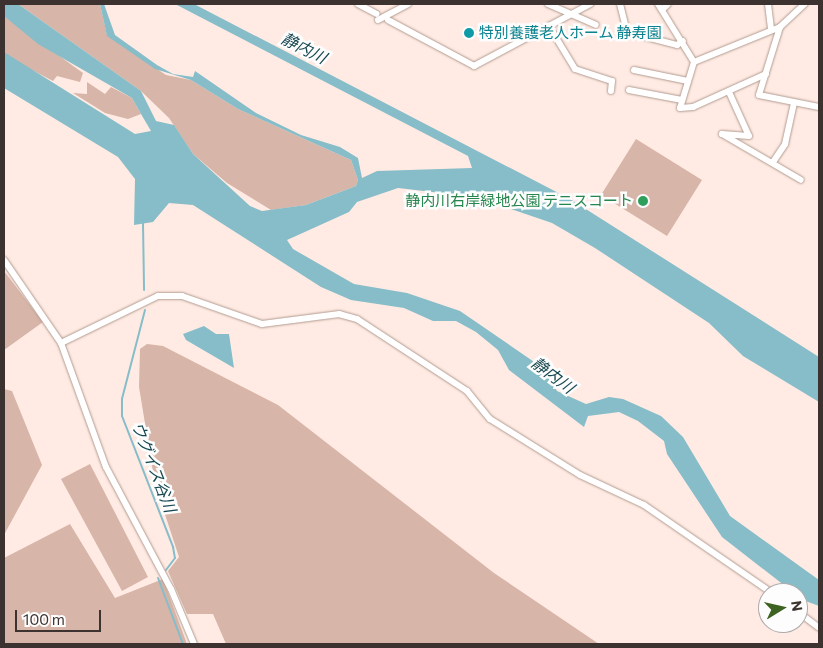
<!DOCTYPE html>
<meta charset="utf-8">
<style>
body{margin:0}
#map{position:relative;width:823px;height:648px;overflow:hidden;background:#ffebe3;font-family:Commissioner,"Noto Sans JP",sans-serif}
div>[style]{position:absolute}
.green>*{inset:0;background:#d7b5a8}
.water>*{inset:0;background:#86bdc9}
.stream>*{height:2px;margin:-1px;padding:0 1px;transform-origin:1px;border-radius:1px;background:#86bdc9}
.roads{filter:drop-shadow(0 0 1px #b29b91) drop-shadow(0 0 1px #b29b91)}
.minor>*{height:6px;margin:-3px;padding:0 3px;transform-origin:3px;border-radius:3px;background:#fff}
.dots>*{width:14px;height:14px;translate:-50% -50%;box-sizing:border-box;border:2px solid #fdfdfd;border-radius:50%}
span{translate:-50% -50%;white-space:nowrap;text-align:center;line-height:1.15;-webkit-text-stroke:5px #fdfdfd;paint-order:stroke}
.culture-label{font-size:15px;color:#0d838f}
.left{translate:0 -50%;text-align:left}
.leisure-label{font-size:15px;color:#27864d}
.right{translate:-100% -50%;text-align:right}
.water-label{font-size:16px;color:#164750;font-style:italic}
.frame{position:absolute;inset:0;border:5px solid #3c322f;pointer-events:none}
.north{position:absolute;left:758px;top:583px;width:50px;height:50px;box-sizing:border-box;background:#fdfdfd;border:1px solid #b0acab;border-radius:50%;rotate:81deg;font-size:14px;font-weight:700;line-height:20px;text-align:center;color:#3c322f}
.north::after{content:'';display:block;margin:auto;width:18px;height:22px;background:#3c631f;clip-path:polygon(50% 0,100% 100%,50% 72%,0 100%)}
.scale{position:absolute;left:15px;top:610px;width:86px;height:22px;box-sizing:border-box;border:2px solid #3c322f;border-top:0;padding-left:6px;font-size:15px;line-height:18px;white-space:nowrap;color:#3c322f;-webkit-text-stroke:4px #fdfdfd;paint-order:stroke}
</style>
<div id="map">
<div class="green">
<div style="clip-path:polygon(18px 4px,100px 4px,107px 35px,117px 42px,166px 75px,191px 80px,238px 109px,351px 160px,358px 180px,356px 186px,306px 205px,271px 210px,227px 183px,193px 154px,169px 118px,141px 91px)"></div>
<div style="clip-path:polygon(4px 16px,83px 73px,80px 82px,57px 76px,53px 81px,11px 59px,4px 52px)"></div>
<div style="clip-path:polygon(87px 82px,105px 94px,111px 87px,132px 98px,141px 114px,128px 119px,105px 113px,73px 93px,87px 94px)"></div>
<div style="clip-path:polygon(636px 139px,702px 180px,667px 236px,601px 195px)"></div>
<div style="clip-path:polygon(4px 271px,43px 322px,4px 350px)"></div>
<div style="clip-path:polygon(147px 344px,163px 346px,278px 405px,494px 573px,599px 644px,226px 644px,213px 614px,187px 614px,168px 571px,179px 557px,155px 484px,139px 387px,140px 349px)"></div>
<div style="clip-path:polygon(4px 389px,12px 391px,42px 465px,4px 535px)"></div>
<div style="clip-path:polygon(90px 464px,148px 577px,122px 591px,61px 479px)"></div>
<div style="clip-path:polygon(70px 524px,115px 598px,163px 579px,187px 644px,4px 644px,4px 558px)"></div>
</div>
<div class="water">
<div style="clip-path:polygon(4px 4px,18px 4px,141px 91px,156px 121px,174px 125px,193px 154px,250px 206px,262px 211px,306px 205px,356px 186px,358px 180px,351px 160px,238px 109px,191px 80px,155px 69px,107px 36px,100px 4px,104px 4px,115px 35px,157px 65px,173px 74px,193px 77px,195px 71px,256px 113px,301px 135px,340px 147px,358px 158px,362px 178px,377px 171px,472px 168px,468px 156px,175px 4px,194px 4px,570px 199px,819px 357px,819px 402px,743px 356px,709px 323px,595px 248px,552px 223px,476px 197px,398px 188px,357px 202px,349px 212px,287px 240px,293px 249px,354px 284px,407px 293px,460px 311px,543px 368px,557px 391px,586px 404px,609px 397px,623px 399px,661px 416px,683px 437px,730px 516px,819px 580px,819px 606px,803px 600px,722px 537px,667px 454px,664px 441px,638px 421px,619px 412px,588px 416px,584px 427px,509px 370px,498px 350px,476px 332px,456px 321px,433px 321px,404px 308px,351px 300px,321px 287px,193px 205px,169px 203px,153px 222px,134px 225px,135px 179px,118px 157px,4px 88px,4px 52px,135px 134px,151px 131px,141px 114px,132px 98px,38px 44px,4px 16px)"></div>
<div style="clip-path:polygon(204px 326px,216px 334px,229px 334px,234px 368px,186px 340px,183px 334px)"></div>
</div>
<div class="stream">
<div style="left:143px;top:223px;width:67px;rotate:89.1deg"></div>
<div style="left:145px;top:310px;width:92px;rotate:104.5deg"></div>
<div style="left:122px;top:399px;width:17px;rotate:90deg"></div>
<div style="left:122px;top:416px;width:141px;rotate:68.7deg"></div>
<div style="left:173px;top:547px;width:11px;rotate:80deg"></div>
<div style="left:175px;top:558px;width:15px;rotate:127deg"></div>
<div style="left:158px;top:578px;width:71px;rotate:69.3deg"></div>
</div>
<div class="roads">
<div class="minor">
<div style="left:358px;top:4px;width:21px;rotate:28deg"></div>
<div style="left:548px;top:4px;width:52px;rotate:23.6deg"></div>
<div style="left:620px;top:4px;width:29px;rotate:76deg"></div>
<div style="left:627px;top:32px;width:52px;rotate:14.6deg"></div>
<div style="left:677px;top:45px;width:7px;rotate:-34deg"></div>
<div style="left:658px;top:4px;width:68px;rotate:58.2deg"></div>
<div style="left:694px;top:62px;width:48px;rotate:106.9deg"></div>
<div style="left:680px;top:108px;width:13px;rotate:-4deg"></div>
<div style="left:693px;top:107px;width:80px;rotate:-24.3deg"></div>
<div style="left:768px;top:4px;width:26px;rotate:83deg"></div>
<div style="left:662px;top:10px;width:8px;rotate:-45deg"></div>
<div style="left:378px;top:20px;width:34px;rotate:-28deg"></div>
<div style="left:388px;top:20px;width:98px;rotate:28.1deg"></div>
<div style="left:474px;top:66px;width:132px;rotate:-28.1deg"></div>
<div style="left:549px;top:26px;width:50px;rotate:58.8deg"></div>
<div style="left:575px;top:69px;width:39px;rotate:18deg"></div>
<div style="left:612px;top:81px;width:10px;rotate:96deg"></div>
<div style="left:780px;top:27px;width:71px;rotate:107.2deg"></div>
<div style="left:759px;top:95px;width:61px;rotate:11.3deg"></div>
<div style="left:694px;top:62px;width:93px;rotate:-22.1deg"></div>
<div style="left:780px;top:27px;width:34px;rotate:-43deg"></div>
<div style="left:634px;top:70px;width:55px;rotate:11.5deg"></div>
<div style="left:629px;top:90px;width:54px;rotate:10.7deg"></div>
<div style="left:729px;top:92px;width:48px;rotate:65.6deg"></div>
<div style="left:749px;top:136px;width:27px;rotate:-176deg"></div>
<div style="left:722px;top:134px;width:91px;rotate:30.2deg"></div>
<div style="left:773px;top:162px;width:22px;rotate:-56deg"></div>
<div style="left:785px;top:144px;width:42px;rotate:-77.6deg"></div>
<div style="left:4px;top:260px;width:101px;rotate:55.5deg"></div>
<div style="left:61px;top:343px;width:132px;rotate:70.1deg"></div>
<div style="left:106px;top:467px;width:138px;rotate:62deg"></div>
<div style="left:171px;top:589px;width:60px;rotate:67.3deg"></div>
<div style="left:61px;top:343px;width:108px;rotate:-25.9deg"></div>
<div style="left:158px;top:296px;width:24px"></div>
<div style="left:182px;top:296px;width:85px;rotate:19.3deg"></div>
<div style="left:262px;top:324px;width:78px;rotate:-7.4deg"></div>
<div style="left:339px;top:314px;width:19px;rotate:16deg"></div>
<div style="left:357px;top:319px;width:131px;rotate:33.2deg"></div>
<div style="left:467px;top:391px;width:36px;rotate:51deg"></div>
<div style="left:490px;top:419px;width:106px;rotate:31.9deg"></div>
<div style="left:580px;top:475px;width:71px;rotate:25.1deg"></div>
<div style="left:644px;top:505px;width:155px;rotate:34.5deg"></div>
<div style="left:798px;top:612px;width:26px;rotate:37deg"></div>
</div>
</div>
<div class="dots">
<div style="left:469px;top:33px;background:#0f9aa8"></div>
<div style="left:643px;top:201px;background:#2e9e5b"></div>
</div>
<div class="culture-label">
<span class="left" style="left:479px;top:33px">特別養護老人ホーム 静寿園</span>
</div>
<div class="leisure-label">
<span class="right" style="left:633px;top:201px">静内川右岸緑地公園 テニスコート</span>
</div>
<div class="water-label">
<span style="left:304px;top:48px;rotate:27deg">静内川</span>
<span style="left:553px;top:375px;rotate:37deg">静内川</span>
<span style="left:154px;top:467px;rotate:69deg">ウグイス谷川</span>
</div>
<div class="frame"></div>
<div class="north">N</div>
<div class="scale">100 m</div>
</div>
